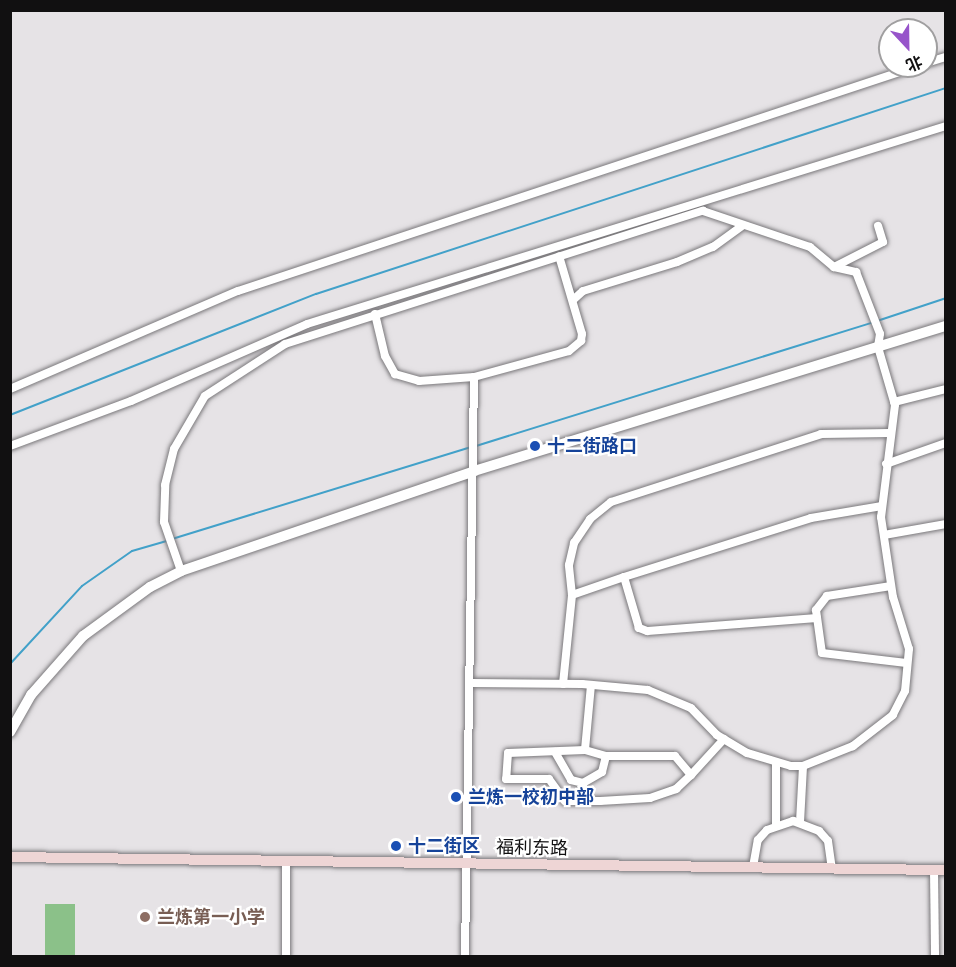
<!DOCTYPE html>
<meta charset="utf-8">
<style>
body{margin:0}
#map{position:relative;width:956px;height:967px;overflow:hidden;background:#e6e3e6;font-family:Raleway,"Noto Sans SC",sans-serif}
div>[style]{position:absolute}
.green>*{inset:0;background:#8bc189}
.stream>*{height:2px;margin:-1px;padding:0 1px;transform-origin:1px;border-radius:1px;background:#42a1c9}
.roads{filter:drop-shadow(0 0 2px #7a787b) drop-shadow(0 0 2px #7a787b)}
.minor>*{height:8px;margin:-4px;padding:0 4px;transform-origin:4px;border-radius:4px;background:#fff}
.tertiary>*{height:10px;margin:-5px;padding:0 5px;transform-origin:5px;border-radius:5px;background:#fff}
.secondary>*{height:10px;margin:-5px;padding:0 5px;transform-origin:5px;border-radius:5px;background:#eed5d5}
.dots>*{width:16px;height:16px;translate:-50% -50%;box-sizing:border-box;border:3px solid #fff;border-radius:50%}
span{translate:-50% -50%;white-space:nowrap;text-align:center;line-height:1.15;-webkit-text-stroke:4.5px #fff;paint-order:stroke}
.transit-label{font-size:18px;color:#164399;font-weight:700}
.left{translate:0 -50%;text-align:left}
.street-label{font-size:18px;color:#111011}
.education-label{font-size:18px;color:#785e54;font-weight:700}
.frame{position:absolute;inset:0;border:12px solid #111011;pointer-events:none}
.north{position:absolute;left:878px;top:18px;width:60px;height:60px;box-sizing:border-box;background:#fff;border:2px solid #a09fa0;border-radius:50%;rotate:158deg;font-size:16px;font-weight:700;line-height:24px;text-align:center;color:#111011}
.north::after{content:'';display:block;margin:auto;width:21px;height:27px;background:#9754ca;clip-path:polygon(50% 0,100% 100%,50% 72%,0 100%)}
</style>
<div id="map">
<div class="green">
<div style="clip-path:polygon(45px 904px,75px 904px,75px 956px,45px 956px)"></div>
</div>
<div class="stream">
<div style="left:877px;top:321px;width:73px;rotate:-18.4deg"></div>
<div style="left:10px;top:415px;width:329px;rotate:-21.6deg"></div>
<div style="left:316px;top:294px;width:663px;rotate:-18.11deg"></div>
<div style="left:476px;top:446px;width:415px;rotate:-17.3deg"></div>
<div style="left:172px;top:539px;width:313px;rotate:-17.1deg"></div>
<div style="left:10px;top:664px;width:106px;rotate:-47.3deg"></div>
<div style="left:82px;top:586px;width:61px;rotate:-35deg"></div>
<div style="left:132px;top:551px;width:36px;rotate:-16deg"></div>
</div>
<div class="roads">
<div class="minor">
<div style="left:926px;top:63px;width:21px;rotate:-17deg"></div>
<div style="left:834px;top:267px;width:55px;rotate:-27deg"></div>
<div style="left:883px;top:242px;width:17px;rotate:-107deg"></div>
<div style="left:573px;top:300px;width:13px;rotate:-42deg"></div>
<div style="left:583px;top:291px;width:98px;rotate:-17.1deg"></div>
<div style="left:677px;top:262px;width:39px;rotate:-23deg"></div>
<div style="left:713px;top:247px;width:37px;rotate:-36deg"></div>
<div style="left:375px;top:314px;width:43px;rotate:76.6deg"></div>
<div style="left:385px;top:356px;width:21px;rotate:61deg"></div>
<div style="left:395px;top:374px;width:25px;rotate:16deg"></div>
<div style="left:419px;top:381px;width:55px;rotate:-4.2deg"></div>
<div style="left:474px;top:377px;width:98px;rotate:-15.3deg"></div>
<div style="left:569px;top:351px;width:16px;rotate:-40deg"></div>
<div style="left:581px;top:341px;width:7px;rotate:-82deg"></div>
<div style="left:582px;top:334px;width:81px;rotate:-106.4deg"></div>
<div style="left:10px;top:389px;width:248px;rotate:-23.3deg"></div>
<div style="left:238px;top:291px;width:716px;rotate:-18.31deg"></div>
<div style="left:894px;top:402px;width:54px;rotate:-14deg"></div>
<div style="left:10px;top:446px;width:129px;rotate:-20.4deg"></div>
<div style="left:131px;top:401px;width:192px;rotate:-23.6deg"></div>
<div style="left:307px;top:324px;width:669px;rotate:-17.22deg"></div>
<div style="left:886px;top:464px;width:64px;rotate:-19.3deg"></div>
<div style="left:884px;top:535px;width:63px;rotate:-10.1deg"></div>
<div style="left:181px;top:571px;width:52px;rotate:-109.1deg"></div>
<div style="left:164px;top:522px;width:37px;rotate:-88deg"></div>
<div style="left:165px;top:485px;width:37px;rotate:-76deg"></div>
<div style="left:174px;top:449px;width:61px;rotate:-59.7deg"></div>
<div style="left:205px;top:396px;width:95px;rotate:-33deg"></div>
<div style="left:285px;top:344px;width:439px;rotate:-17.7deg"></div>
<div style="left:703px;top:211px;width:113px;rotate:18.6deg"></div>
<div style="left:810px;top:247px;width:31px;rotate:40deg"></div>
<div style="left:834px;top:267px;width:23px;rotate:13deg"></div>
<div style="left:856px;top:272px;width:66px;rotate:68.8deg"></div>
<div style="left:880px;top:334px;width:13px;rotate:99deg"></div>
<div style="left:878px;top:347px;width:60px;rotate:73.7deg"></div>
<div style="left:895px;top:405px;width:113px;rotate:97.1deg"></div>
<div style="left:881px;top:517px;width:81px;rotate:81.5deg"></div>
<div style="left:893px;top:597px;width:54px;rotate:72.9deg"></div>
<div style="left:909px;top:649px;width:42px;rotate:95.4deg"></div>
<div style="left:905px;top:691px;width:27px;rotate:117deg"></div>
<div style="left:893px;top:715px;width:51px;rotate:142.2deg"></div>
<div style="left:853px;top:746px;width:54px;rotate:158.2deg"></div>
<div style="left:803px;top:766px;width:12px;rotate:180deg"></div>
<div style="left:791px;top:766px;width:46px;rotate:-163.5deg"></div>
<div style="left:747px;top:753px;width:35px;rotate:-149deg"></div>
<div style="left:717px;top:735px;width:37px;rotate:-134deg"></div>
<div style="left:691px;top:708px;width:47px;rotate:-157.3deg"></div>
<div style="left:648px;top:690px;width:66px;rotate:-174.8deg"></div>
<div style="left:582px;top:684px;width:111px;rotate:-179.5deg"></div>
<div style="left:891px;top:586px;width:65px;rotate:171.1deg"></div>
<div style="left:827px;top:596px;width:18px;rotate:128deg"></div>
<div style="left:816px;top:610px;width:43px;rotate:82.1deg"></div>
<div style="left:822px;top:653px;width:85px;rotate:6.8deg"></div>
<div style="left:572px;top:595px;width:30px;rotate:-96deg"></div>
<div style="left:569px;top:565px;width:23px;rotate:-77deg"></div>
<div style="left:574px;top:543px;width:29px;rotate:-56deg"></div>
<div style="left:590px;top:519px;width:27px;rotate:-39deg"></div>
<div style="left:611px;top:502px;width:221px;rotate:-17.9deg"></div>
<div style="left:821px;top:434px;width:69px;rotate:-0.8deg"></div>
<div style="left:817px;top:618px;width:170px;rotate:175.6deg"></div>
<div style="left:647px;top:631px;width:9px;rotate:-159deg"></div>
<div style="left:639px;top:628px;width:53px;rotate:-106.4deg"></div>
<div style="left:624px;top:577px;width:196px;rotate:-17.5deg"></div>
<div style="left:811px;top:518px;width:72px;rotate:-9.6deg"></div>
<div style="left:563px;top:684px;width:89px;rotate:-84.2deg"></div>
<div style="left:572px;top:595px;width:55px;rotate:-19.1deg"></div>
<div style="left:591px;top:685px;width:65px;rotate:95.3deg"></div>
<div style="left:585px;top:750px;width:22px;rotate:16deg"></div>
<div style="left:606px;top:756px;width:69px"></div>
<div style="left:675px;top:756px;width:25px;rotate:50deg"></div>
<div style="left:691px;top:775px;width:49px;rotate:-47.5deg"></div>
<div style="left:585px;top:750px;width:77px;rotate:177.8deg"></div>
<div style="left:508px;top:753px;width:26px;rotate:94deg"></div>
<div style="left:506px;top:779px;width:43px"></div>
<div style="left:549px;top:779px;width:27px;rotate:54deg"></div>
<div style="left:565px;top:801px;width:35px"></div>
<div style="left:600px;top:801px;width:50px;rotate:-3.4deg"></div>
<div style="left:650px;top:798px;width:28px;rotate:-19deg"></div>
<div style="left:676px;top:789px;width:21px;rotate:-43deg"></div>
<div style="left:555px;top:752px;width:32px;rotate:60deg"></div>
<div style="left:571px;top:780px;width:12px;rotate:14deg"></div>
<div style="left:583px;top:783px;width:22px;rotate:-30deg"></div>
<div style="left:602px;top:772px;width:16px;rotate:-76deg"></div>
<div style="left:776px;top:764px;width:61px;rotate:90deg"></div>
<div style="left:583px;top:801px;width:18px;rotate:-90deg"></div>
<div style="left:800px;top:822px;width:56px;rotate:-86.9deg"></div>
<div style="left:753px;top:867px;width:27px;rotate:-80deg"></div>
<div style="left:758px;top:840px;width:13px;rotate:-48deg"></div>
<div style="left:767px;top:830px;width:28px;rotate:-19deg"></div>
<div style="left:793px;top:821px;width:28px;rotate:21deg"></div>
<div style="left:819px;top:831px;width:13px;rotate:48deg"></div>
<div style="left:828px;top:841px;width:28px;rotate:82deg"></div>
<div style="left:934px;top:870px;width:86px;rotate:89.3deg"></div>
<div style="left:286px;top:956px;width:95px;rotate:-90deg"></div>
<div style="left:465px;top:956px;width:579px;rotate:-89.11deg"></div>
</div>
<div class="tertiary">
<div style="left:10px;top:732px;width:43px;rotate:-60.4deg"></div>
<div style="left:31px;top:695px;width:79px;rotate:-48.6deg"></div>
<div style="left:83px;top:636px;width:83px;rotate:-36.2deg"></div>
<div style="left:150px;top:587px;width:35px;rotate:-27deg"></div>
<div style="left:181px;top:571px;width:310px;rotate:-18.8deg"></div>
<div style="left:474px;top:471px;width:494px;rotate:-17.1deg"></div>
</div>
<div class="secondary">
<div style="left:10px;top:857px;width:936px;rotate:0.8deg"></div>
</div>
</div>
<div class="dots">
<div style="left:535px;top:446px;background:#1a4fb4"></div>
<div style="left:456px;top:797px;background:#1a4fb4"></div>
<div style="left:396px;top:846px;background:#1a4fb4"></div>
<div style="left:145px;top:917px;background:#8d6e63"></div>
</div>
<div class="transit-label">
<span class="left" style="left:547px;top:446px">十二街路口</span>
<span class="left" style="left:468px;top:797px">兰炼一校初中部</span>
<span class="left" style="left:408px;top:846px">十二街区</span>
</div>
<div class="street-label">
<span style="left:532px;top:848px;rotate:1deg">福利东路</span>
</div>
<div class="education-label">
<span class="left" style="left:157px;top:917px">兰炼第一小学</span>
</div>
<div class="frame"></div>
<div class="north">北</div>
</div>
